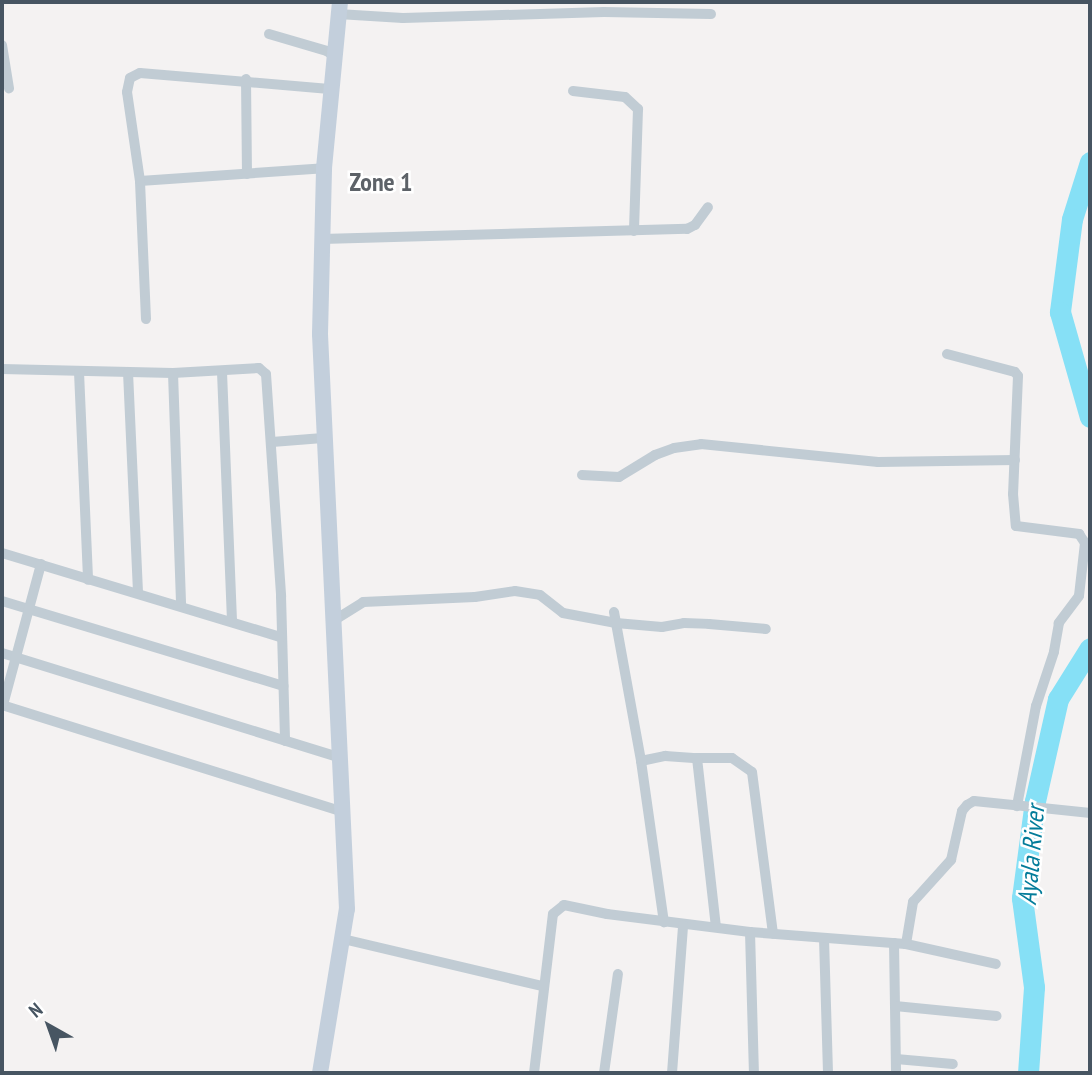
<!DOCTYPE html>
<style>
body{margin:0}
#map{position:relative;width:1092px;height:1075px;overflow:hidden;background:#f4f2f2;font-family:"PT Sans Narrow",sans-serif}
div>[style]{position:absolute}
.river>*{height:21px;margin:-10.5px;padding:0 10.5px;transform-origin:10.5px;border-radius:10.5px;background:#86e0f6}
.street>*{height:10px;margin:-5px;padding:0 5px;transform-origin:5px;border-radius:5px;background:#c1ccd4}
.secondary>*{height:16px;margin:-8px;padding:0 8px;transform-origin:8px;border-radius:8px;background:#c3cfdc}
span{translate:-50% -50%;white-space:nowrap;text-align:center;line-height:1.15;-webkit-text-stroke:5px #fff;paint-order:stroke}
.neighbourhood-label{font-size:26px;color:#5d6268;font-weight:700}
.water-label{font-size:26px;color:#037c9a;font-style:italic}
.frame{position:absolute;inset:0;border:4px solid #475562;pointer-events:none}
.north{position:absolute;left:14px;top:991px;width:70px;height:70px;-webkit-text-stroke:5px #fff;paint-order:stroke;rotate:320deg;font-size:19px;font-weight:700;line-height:28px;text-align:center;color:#475562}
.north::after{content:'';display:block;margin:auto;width:24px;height:32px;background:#475562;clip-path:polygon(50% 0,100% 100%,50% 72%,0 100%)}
</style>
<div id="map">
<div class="river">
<div style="left:1090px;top:162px;width:60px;rotate:107.5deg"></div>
<div style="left:1072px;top:219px;width:94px;rotate:97.4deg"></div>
<div style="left:1060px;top:312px;width:109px;rotate:74.1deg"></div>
<div style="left:1028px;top:1073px;width:86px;rotate:-86deg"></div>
<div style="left:1034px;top:987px;width:90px;rotate:-97.7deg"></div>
<div style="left:1022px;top:898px;width:98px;rotate:-82.4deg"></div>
<div style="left:1035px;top:801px;width:105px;rotate:-77.3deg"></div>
<div style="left:1058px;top:699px;width:60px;rotate:-57.9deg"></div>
</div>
<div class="street">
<div style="left:338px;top:14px;width:65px;rotate:3.5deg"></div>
<div style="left:403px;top:18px;width:201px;rotate:-1.7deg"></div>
<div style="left:604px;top:12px;width:107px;rotate:1.1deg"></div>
<div style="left:269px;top:34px;width:60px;rotate:16.3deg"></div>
<div style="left:327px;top:51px;width:11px;rotate:38deg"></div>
<div style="left:2px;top:45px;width:44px;rotate:80.8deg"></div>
<div style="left:246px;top:79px;width:95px;rotate:89.4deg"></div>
<div style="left:573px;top:91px;width:52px;rotate:6.6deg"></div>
<div style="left:625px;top:97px;width:18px;rotate:43deg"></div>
<div style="left:638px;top:109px;width:122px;rotate:91.9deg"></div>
<div style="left:140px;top:181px;width:184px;rotate:-4deg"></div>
<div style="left:322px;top:239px;width:365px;rotate:-1.6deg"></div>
<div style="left:687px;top:229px;width:9px;rotate:-27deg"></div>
<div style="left:695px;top:225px;width:22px;rotate:-54deg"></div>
<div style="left:146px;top:319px;width:138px;rotate:-92.5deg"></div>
<div style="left:140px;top:181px;width:90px;rotate:-98.3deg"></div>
<div style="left:127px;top:92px;width:14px;rotate:-78deg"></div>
<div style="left:130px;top:78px;width:11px;rotate:-27deg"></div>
<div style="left:140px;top:73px;width:193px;rotate:4.8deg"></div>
<div style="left:947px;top:354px;width:70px;rotate:14.8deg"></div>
<div style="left:1015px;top:372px;width:5px;rotate:53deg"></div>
<div style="left:1018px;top:376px;width:118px;rotate:92.4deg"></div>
<div style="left:1013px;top:494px;width:32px;rotate:85deg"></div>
<div style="left:1016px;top:526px;width:64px;rotate:7.2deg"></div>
<div style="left:1079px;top:534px;width:11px;rotate:56deg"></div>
<div style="left:1085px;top:543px;width:53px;rotate:96.5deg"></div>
<div style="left:1079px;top:596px;width:34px;rotate:127deg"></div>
<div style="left:1059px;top:623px;width:29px;rotate:100deg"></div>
<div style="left:1054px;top:652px;width:57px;rotate:108.4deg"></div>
<div style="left:1036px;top:706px;width:102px;rotate:100.8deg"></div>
<div style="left:2px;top:369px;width:171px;rotate:1.3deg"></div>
<div style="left:173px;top:373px;width:86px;rotate:-3.3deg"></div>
<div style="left:259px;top:368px;width:9px;rotate:41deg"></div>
<div style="left:266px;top:374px;width:223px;rotate:86.1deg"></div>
<div style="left:281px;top:596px;width:145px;rotate:88.4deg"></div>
<div style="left:79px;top:372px;width:208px;rotate:87.5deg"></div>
<div style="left:128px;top:372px;width:220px;rotate:87.4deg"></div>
<div style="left:222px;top:372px;width:250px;rotate:87.7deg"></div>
<div style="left:173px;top:373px;width:232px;rotate:88deg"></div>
<div style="left:272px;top:442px;width:51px;rotate:-4.5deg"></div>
<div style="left:582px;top:475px;width:37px;rotate:3deg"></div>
<div style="left:619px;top:477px;width:42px;rotate:-31.4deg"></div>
<div style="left:655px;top:455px;width:20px;rotate:-20deg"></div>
<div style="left:674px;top:448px;width:27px;rotate:-8deg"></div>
<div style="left:701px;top:444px;width:178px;rotate:5.8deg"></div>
<div style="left:878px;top:462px;width:137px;rotate:-0.8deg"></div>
<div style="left:2px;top:553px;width:291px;rotate:16.8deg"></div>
<div style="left:2px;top:601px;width:294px;rotate:16.8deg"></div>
<div style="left:614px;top:612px;width:151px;rotate:79.7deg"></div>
<div style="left:641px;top:761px;width:163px;rotate:81.9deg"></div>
<div style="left:333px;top:621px;width:36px;rotate:-32deg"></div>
<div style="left:363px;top:602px;width:112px;rotate:-2.6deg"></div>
<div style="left:475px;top:597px;width:40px;rotate:-8.5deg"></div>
<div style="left:515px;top:591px;width:25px;rotate:9deg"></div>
<div style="left:540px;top:595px;width:29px;rotate:38deg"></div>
<div style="left:563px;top:613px;width:54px;rotate:10.7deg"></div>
<div style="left:616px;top:623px;width:46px;rotate:5deg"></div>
<div style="left:662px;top:627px;width:22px;rotate:-10deg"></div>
<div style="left:684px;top:623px;width:25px;rotate:2deg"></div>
<div style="left:709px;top:624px;width:57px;rotate:5deg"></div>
<div style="left:2px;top:653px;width:353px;rotate:17.2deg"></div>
<div style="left:2px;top:705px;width:357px;rotate:17.4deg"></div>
<div style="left:3px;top:705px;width:146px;rotate:-74.9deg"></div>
<div style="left:697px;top:758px;width:35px"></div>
<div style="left:732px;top:758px;width:24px;rotate:35deg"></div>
<div style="left:752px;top:772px;width:163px;rotate:82.6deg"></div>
<div style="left:641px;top:761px;width:25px;rotate:-12deg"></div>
<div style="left:665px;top:756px;width:32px;rotate:4deg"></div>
<div style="left:697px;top:758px;width:170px;rotate:83.6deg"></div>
<div style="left:750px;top:932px;width:141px;rotate:88.4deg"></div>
<div style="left:824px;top:938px;width:135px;rotate:88.3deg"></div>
<div style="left:343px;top:939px;width:204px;rotate:13.3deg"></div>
<div style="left:894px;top:943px;width:130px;rotate:89.1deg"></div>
<div style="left:906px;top:944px;width:43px;rotate:-80.5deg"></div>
<div style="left:913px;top:902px;width:57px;rotate:-47.9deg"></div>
<div style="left:951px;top:860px;width:50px;rotate:-77.3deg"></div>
<div style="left:962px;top:811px;width:8px;rotate:-50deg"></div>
<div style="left:967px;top:805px;width:8px;rotate:-30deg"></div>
<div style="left:974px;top:801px;width:117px;rotate:5.9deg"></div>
<div style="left:895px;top:1006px;width:102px;rotate:5.6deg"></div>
<div style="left:896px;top:1059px;width:57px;rotate:5deg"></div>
<div style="left:534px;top:1073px;width:160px;rotate:-83.2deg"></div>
<div style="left:553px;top:914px;width:14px;rotate:-39deg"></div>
<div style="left:564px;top:905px;width:44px;rotate:11.8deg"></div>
<div style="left:607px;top:914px;width:144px;rotate:7.2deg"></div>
<div style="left:750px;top:932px;width:156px;rotate:4.4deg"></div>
<div style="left:906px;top:944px;width:92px;rotate:12.5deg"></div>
<div style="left:604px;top:1073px;width:100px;rotate:-82deg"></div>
<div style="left:672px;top:1073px;width:148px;rotate:-85.7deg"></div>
</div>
<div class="secondary">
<div style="left:320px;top:1073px;width:166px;rotate:-80.7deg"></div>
<div style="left:347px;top:909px;width:576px;rotate:-92.69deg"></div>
<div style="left:320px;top:334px;width:166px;rotate:-88.6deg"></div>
<div style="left:324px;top:168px;width:167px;rotate:-84.5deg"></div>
</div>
<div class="neighbourhood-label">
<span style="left:381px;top:182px">Zone 1</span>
</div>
<div class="water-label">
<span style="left:1031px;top:855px;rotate:-85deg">Ayala River</span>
</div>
<div class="frame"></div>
<div class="north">N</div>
</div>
